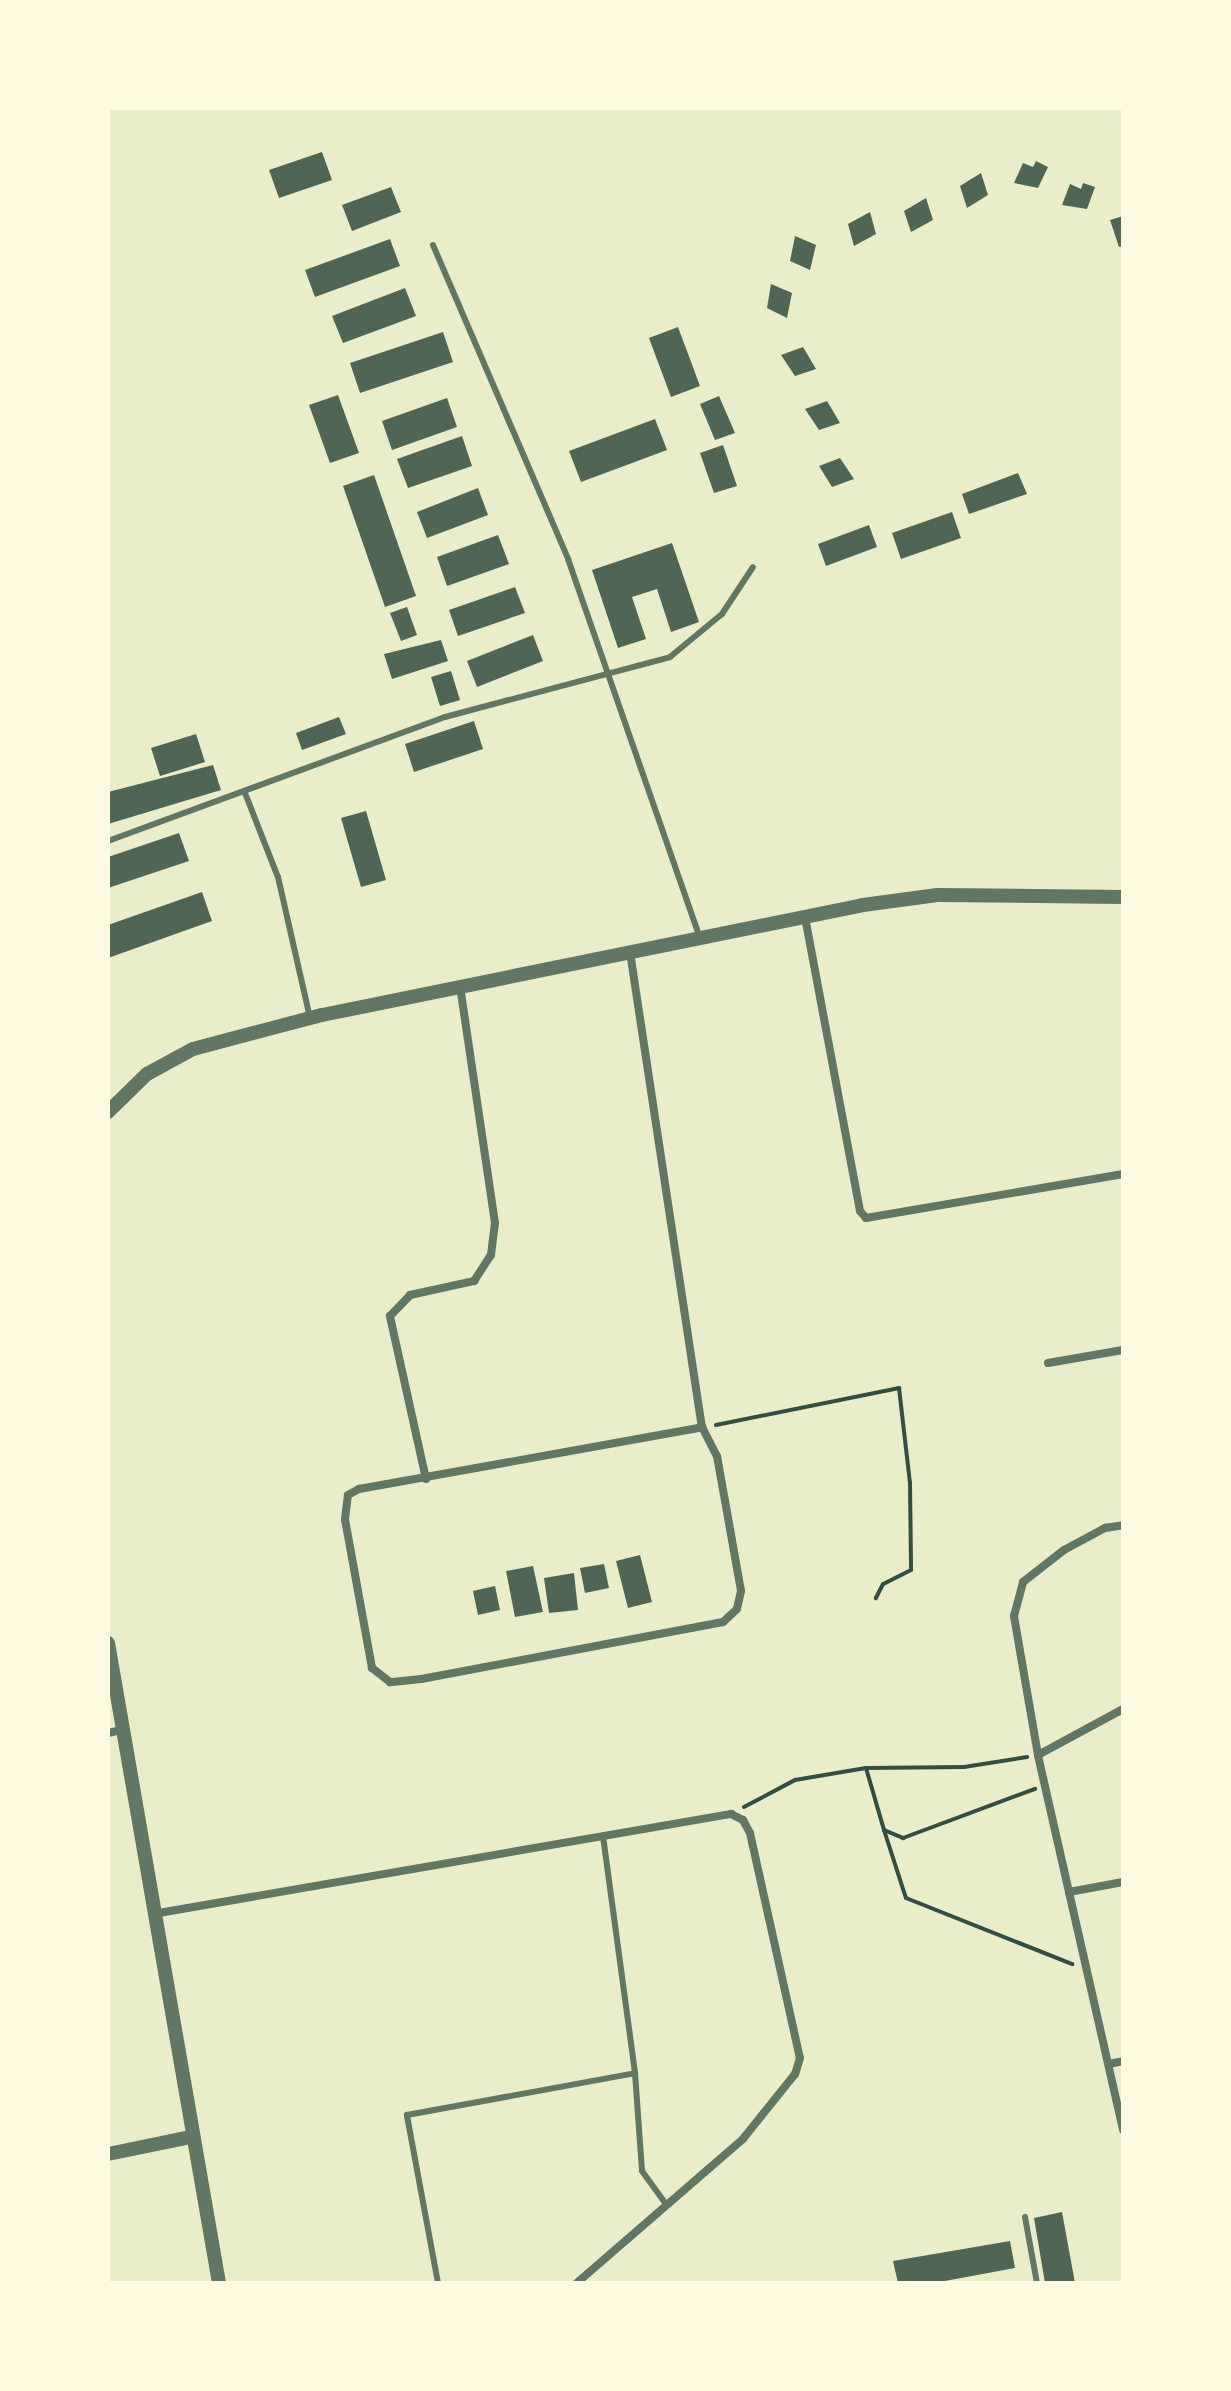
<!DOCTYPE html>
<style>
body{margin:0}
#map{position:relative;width:1231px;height:2391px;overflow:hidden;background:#e9edc9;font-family:Inter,sans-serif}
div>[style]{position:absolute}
.building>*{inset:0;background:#4f6655}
.path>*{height:4px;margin:-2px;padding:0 2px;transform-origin:2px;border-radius:2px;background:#344e41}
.service>*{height:6px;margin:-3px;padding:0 3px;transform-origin:3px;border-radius:3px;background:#617663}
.minor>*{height:8px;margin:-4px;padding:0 4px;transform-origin:4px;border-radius:4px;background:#617663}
.tertiary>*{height:14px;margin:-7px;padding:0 7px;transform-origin:7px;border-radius:7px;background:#617663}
span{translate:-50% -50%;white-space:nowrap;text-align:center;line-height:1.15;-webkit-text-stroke:8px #fefae0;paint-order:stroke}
.frame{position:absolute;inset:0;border:110px solid #fefae0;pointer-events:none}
</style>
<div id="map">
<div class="building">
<div style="clip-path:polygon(322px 152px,332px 180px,279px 198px,269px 170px)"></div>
<div style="clip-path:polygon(1036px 161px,1048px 167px,1038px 188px,1014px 183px,1023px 163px,1033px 167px)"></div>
<div style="clip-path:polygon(981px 173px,988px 195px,967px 208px,960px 186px)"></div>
<div style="clip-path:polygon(1083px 183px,1095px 187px,1087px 209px,1062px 205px,1070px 184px,1081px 189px)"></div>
<div style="clip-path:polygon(391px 187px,401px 212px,352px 231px,342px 205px)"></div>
<div style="clip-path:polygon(926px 198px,933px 220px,911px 232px,904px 211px)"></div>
<div style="clip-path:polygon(870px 212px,876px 234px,854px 246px,848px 224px)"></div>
<div style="clip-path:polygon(1123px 216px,1123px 246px,1119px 247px,1110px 220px)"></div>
<div style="clip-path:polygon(795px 236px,816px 245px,810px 270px,790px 261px)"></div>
<div style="clip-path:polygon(390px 239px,400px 266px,315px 297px,305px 270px)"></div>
<div style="clip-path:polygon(771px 284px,792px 293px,787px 318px,767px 308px)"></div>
<div style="clip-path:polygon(405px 288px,416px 316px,343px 343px,332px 316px)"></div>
<div style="clip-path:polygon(678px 327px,700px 386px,671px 397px,649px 338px)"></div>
<div style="clip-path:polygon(443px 332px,453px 362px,360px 393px,350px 363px)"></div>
<div style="clip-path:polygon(803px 347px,816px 369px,795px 376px,781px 355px)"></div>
<div style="clip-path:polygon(338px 395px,359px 453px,330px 463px,309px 405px)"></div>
<div style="clip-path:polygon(719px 396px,735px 433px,715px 440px,700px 404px)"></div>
<div style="clip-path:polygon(447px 398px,457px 427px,392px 450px,382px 421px)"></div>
<div style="clip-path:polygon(827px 401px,840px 423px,819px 430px,805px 409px)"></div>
<div style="clip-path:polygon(655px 419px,667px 450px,581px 482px,569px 451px)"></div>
<div style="clip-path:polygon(462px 436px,472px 466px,408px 488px,397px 459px)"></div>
<div style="clip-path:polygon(723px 445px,737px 486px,714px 493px,700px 453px)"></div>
<div style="clip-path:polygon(840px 458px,854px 479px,832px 487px,819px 466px)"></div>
<div style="clip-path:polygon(1018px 473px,1027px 494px,969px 514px,962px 494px)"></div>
<div style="clip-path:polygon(374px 475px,416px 596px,385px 607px,343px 486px)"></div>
<div style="clip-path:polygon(478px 488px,488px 515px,427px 538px,417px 512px)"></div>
<div style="clip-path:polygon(952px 512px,961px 538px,901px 559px,892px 533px)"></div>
<div style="clip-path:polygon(869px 525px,877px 547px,826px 566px,818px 544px)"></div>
<div style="clip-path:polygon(498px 535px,509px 564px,447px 586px,437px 557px)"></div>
<div style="clip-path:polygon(672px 543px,699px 622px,671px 632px,657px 589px,632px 597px,646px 639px,618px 648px,592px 570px)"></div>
<div style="clip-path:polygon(515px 587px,525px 613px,458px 636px,449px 610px)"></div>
<div style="clip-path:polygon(407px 607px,417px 635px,401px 641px,390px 613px)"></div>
<div style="clip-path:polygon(533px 635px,543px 661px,477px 687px,467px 661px)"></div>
<div style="clip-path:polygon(441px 640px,448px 661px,392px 679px,384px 654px)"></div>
<div style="clip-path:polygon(451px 671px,460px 700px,440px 706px,431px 677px)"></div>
<div style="clip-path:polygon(339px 717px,346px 734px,302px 750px,296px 733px)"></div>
<div style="clip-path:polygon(474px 721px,483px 749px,414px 772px,405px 744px)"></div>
<div style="clip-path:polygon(196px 734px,205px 762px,160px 776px,151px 748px)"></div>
<div style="clip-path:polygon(213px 765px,221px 790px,108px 824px,108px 792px)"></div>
<div style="clip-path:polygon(366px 811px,386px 880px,361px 887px,341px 818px)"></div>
<div style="clip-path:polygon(179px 833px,189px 861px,108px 888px,108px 857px)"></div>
<div style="clip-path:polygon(202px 892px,212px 921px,108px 958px,108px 925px)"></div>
<div style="clip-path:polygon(640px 1555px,652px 1602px,628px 1608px,616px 1561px)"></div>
<div style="clip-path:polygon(604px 1564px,609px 1588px,585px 1593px,580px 1568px)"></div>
<div style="clip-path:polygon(533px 1566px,543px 1612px,515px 1617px,506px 1571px)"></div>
<div style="clip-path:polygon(574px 1573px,578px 1610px,549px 1613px,544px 1578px)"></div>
<div style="clip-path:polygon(495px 1586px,500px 1610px,478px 1615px,473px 1591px)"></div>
<div style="clip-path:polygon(1062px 2212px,1075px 2283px,1045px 2283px,1034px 2218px)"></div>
<div style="clip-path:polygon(1010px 2241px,1015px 2268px,934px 2283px,898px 2283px,893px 2261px)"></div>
</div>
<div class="path">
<div style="left:716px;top:1425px;width:187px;rotate:-11.4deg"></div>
<div style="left:899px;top:1388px;width:96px;rotate:83.4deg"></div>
<div style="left:910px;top:1483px;width:87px;rotate:89.3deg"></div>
<div style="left:911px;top:1570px;width:31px;rotate:153deg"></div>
<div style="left:883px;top:1584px;width:16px;rotate:117deg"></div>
<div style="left:866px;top:1768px;width:98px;rotate:-0.6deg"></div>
<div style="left:964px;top:1767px;width:64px;rotate:-9deg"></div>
<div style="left:744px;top:1807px;width:58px;rotate:-27.9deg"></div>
<div style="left:795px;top:1780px;width:72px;rotate:-9.6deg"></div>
<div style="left:866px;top:1768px;width:65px;rotate:73.8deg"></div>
<div style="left:884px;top:1830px;width:21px;rotate:23deg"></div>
<div style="left:903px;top:1838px;width:141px;rotate:-20.4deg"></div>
<div style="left:884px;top:1830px;width:71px;rotate:72.1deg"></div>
<div style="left:906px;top:1898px;width:179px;rotate:21.7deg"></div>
</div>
<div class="service">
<div style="left:433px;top:245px;width:342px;rotate:66.7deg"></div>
<div style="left:568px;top:559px;width:401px;rotate:70.8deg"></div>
<div style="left:245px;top:793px;width:90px;rotate:68.6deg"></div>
<div style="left:278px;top:877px;width:145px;rotate:77.2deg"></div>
<div style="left:108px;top:841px;width:359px;rotate:-20.2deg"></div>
<div style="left:445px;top:717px;width:233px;rotate:-14.9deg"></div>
<div style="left:670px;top:657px;width:67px;rotate:-39.6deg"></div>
<div style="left:722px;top:614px;width:56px;rotate:-56.6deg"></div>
<div style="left:603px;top:1836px;width:239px;rotate:82.3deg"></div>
<div style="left:635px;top:2073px;width:98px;rotate:85.9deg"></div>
<div style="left:642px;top:2171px;width:41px;rotate:54deg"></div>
<div style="left:1025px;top:2217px;width:67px;rotate:79.7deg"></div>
<div style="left:438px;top:2283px;width:171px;rotate:-100.5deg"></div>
<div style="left:407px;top:2115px;width:232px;rotate:-10.4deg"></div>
</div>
<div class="minor">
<div style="left:805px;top:917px;width:299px;rotate:79.4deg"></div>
<div style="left:860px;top:1211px;width:9px;rotate:49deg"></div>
<div style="left:866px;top:1218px;width:261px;rotate:-9.7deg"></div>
<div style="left:630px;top:952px;width:480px;rotate:81.4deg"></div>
<div style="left:1048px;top:1363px;width:76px;rotate:-9.8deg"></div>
<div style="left:702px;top:1427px;width:33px;rotate:63deg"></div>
<div style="left:717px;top:1456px;width:137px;rotate:79.9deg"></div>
<div style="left:741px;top:1591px;width:18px;rotate:103deg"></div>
<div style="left:737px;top:1609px;width:19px;rotate:137deg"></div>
<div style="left:723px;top:1622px;width:307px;rotate:169.3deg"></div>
<div style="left:421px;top:1679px;width:31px;rotate:174deg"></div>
<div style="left:390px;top:1682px;width:23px;rotate:-142deg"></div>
<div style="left:372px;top:1668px;width:151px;rotate:-100.3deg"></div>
<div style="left:345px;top:1519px;width:24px;rotate:-83deg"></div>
<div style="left:348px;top:1495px;width:13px;rotate:-29deg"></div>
<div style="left:359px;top:1489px;width:349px;rotate:-10.2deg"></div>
<div style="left:426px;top:1479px;width:167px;rotate:-102.5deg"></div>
<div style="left:390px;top:1316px;width:29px;rotate:-46deg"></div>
<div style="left:410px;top:1295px;width:66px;rotate:-12.3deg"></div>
<div style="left:474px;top:1281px;width:31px;rotate:-57deg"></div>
<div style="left:491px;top:1255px;width:32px;rotate:-83deg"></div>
<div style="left:495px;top:1223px;width:240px;rotate:-98.4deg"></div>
<div style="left:108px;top:1733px;width:13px;rotate:-13deg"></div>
<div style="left:1038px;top:1755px;width:141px;rotate:-99.8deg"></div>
<div style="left:1014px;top:1616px;width:35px;rotate:-75deg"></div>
<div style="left:1023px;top:1582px;width:52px;rotate:-38deg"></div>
<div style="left:1064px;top:1550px;width:47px;rotate:-28.2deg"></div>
<div style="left:1105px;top:1528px;width:18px;rotate:-9deg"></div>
<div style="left:1123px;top:1882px;width:55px;rotate:169.5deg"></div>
<div style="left:1069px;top:1892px;width:244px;rotate:77.2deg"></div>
<div style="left:1069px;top:1892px;width:140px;rotate:-102.8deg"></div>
<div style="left:1038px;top:1755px;width:97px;rotate:-28.4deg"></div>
<div style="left:153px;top:1914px;width:587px;rotate:-9.82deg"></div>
<div style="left:731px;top:1814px;width:13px;rotate:27deg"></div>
<div style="left:743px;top:1820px;width:15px;rotate:62deg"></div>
<div style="left:750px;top:1833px;width:230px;rotate:77.5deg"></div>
<div style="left:800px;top:2058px;width:17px;rotate:107deg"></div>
<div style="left:795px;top:2074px;width:83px;rotate:128.7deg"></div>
<div style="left:743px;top:2139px;width:220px;rotate:139.1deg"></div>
<div style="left:1109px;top:2064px;width:14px;rotate:-12deg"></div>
</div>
<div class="tertiary">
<div style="left:108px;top:1112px;width:54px;rotate:-44.3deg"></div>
<div style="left:147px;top:1074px;width:52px;rotate:-28.5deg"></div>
<div style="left:193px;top:1049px;width:133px;rotate:-14.8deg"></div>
<div style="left:322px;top:1015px;width:552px;rotate:-11.49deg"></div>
<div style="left:863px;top:905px;width:75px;rotate:-7.7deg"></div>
<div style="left:937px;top:895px;width:186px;rotate:0.6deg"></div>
<div style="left:108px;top:1643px;width:650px;rotate:80.16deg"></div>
<div style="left:108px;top:2154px;width:85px;rotate:-11.6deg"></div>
</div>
<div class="frame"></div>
</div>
